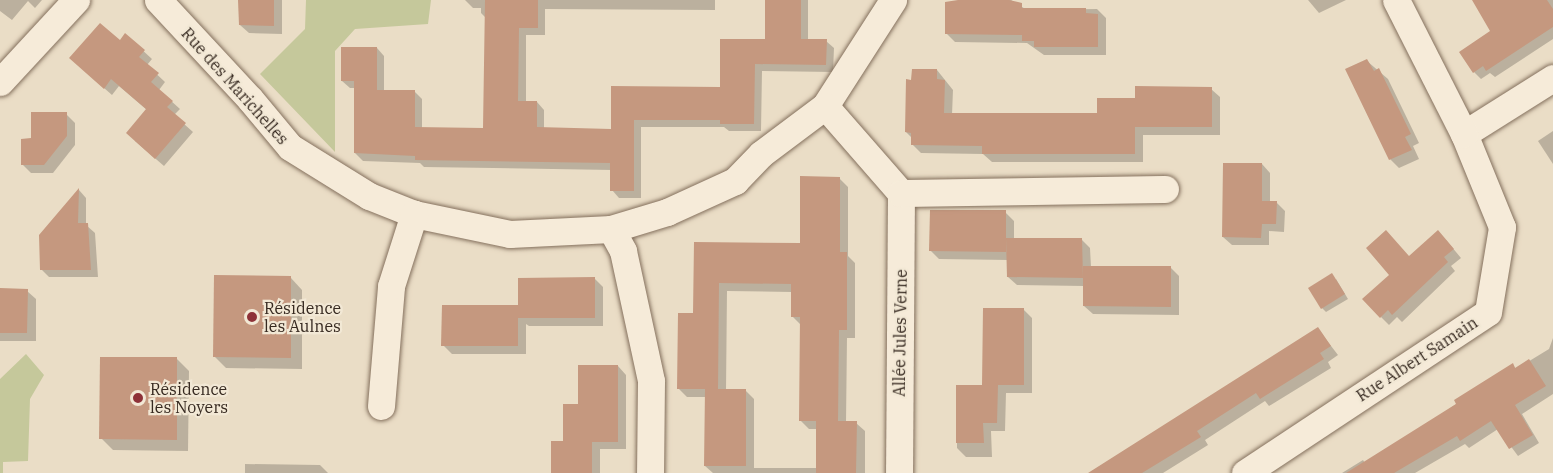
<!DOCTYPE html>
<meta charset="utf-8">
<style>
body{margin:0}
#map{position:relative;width:1553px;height:473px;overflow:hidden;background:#eaddc6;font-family:"IBM Plex Serif",serif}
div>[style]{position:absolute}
.green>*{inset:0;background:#c5c89b}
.shadow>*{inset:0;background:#0003}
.building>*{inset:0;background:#c5987f}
.roads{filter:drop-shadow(0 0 2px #84705d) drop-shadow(0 0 2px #84705d)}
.minor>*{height:27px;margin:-13.5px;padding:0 13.5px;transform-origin:13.5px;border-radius:13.5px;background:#f6ebd9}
.dots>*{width:16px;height:16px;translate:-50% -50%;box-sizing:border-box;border:3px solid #f2e8d5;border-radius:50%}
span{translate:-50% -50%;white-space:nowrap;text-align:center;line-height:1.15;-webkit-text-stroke:4.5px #f2e8d5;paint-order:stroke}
.street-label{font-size:16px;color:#362920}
.poi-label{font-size:16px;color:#362920}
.left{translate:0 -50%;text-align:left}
</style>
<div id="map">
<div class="green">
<div style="clip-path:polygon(306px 0,431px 0,428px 24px,355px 29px,335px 51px,335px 152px,260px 74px,305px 29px)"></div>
<div style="clip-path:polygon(26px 354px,44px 375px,30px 399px,28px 461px,3px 462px,3px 473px,0 473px,0 379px)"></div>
</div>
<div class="shadow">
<div style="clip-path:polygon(0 0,42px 0,35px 8px,28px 1px,12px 20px,0 11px)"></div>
<div style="clip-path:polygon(240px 0,282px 0,282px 34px,249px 33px,240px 25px)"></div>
<div style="clip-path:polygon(465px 0,715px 0,715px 10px,545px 9px,545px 35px,526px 35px,526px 102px,537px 102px,544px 110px,544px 129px,612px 130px,613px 88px,721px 88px,766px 41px,766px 0,808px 0,808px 41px,826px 41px,834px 48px,833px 72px,762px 71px,761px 131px,729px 131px,724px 127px,641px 127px,641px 198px,619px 198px,612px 190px,612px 170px,424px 167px,420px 163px,363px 161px,355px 153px,356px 88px,350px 88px,342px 81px,377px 48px,384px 56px,384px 91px,414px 91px,422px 99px,422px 128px,484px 130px,486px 18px,481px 13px,481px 8px,473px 8px)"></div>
<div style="clip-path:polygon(960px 0,1011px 0,1027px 10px,1097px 9px,1106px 18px,1106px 55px,1044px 55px,1027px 43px,955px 42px,947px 34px)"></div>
<div style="clip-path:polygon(1308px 0,1346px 0,1319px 13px)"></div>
<div style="clip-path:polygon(1473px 0,1553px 0,1553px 39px,1495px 77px,1490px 73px,1481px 79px,1474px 72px,1492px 31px)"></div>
<div style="clip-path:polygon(126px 35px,152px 59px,147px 65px,165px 82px,159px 90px,180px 109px,174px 115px,193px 132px,164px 166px,135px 141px,147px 110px,119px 86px,112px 95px,79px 66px,120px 42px)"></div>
<div style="clip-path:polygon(1367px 61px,1388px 79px,1419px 143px,1413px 146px,1419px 159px,1399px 168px,1390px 159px)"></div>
<div style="clip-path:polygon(937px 70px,953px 90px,952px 115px,1099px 115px,1137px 100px,1211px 89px,1220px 97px,1220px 135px,1143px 135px,1143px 162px,992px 162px,983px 154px,921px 153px,912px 144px,912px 138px,906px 132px,912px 81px)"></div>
<div style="clip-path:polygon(66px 114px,75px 123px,75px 145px,53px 173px,31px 173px,23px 165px,33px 140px)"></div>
<div style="clip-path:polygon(1553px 131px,1553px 164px,1538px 141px)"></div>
<div style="clip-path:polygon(1262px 164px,1270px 173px,1270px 202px,1276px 202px,1285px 211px,1284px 232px,1269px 231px,1269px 245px,1232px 245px,1223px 237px)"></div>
<div style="clip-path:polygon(evenodd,839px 178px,848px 187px,848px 256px,855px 263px,855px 338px,847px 338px,846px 423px,856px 423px,865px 431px,865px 473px,713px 473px,705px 466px,706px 397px,687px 397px,678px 388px,695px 315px,696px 244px,802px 244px,839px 178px,727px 291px,792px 292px,792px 316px,801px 325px,800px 420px,809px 429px,818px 429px,818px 468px,754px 468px,754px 399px,746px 391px,726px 391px,727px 291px)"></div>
<div style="clip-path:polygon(79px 190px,86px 198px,86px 225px,95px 233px,98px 277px,49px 277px,41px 269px)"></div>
<div style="clip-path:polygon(1005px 212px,1014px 221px,1014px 240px,1082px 240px,1090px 248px,1091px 267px,1171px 268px,1179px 276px,1179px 315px,1093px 314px,1084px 306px,1084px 286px,1017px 285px,1008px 277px,1008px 260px,939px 259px,930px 250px)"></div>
<div style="clip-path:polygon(1446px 240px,1461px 258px,1451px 266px,1455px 271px,1402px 322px,1397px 317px,1389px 325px,1381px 317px,1391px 275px,1410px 258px)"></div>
<div style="clip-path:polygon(291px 278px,302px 290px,302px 369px,226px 368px,214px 356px)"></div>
<div style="clip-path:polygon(595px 279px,603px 287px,603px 326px,529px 326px,526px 324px,526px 354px,452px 354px,443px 345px,520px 306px)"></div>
<div style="clip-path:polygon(1336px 279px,1348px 299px,1326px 312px,1322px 308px)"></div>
<div style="clip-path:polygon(0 290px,27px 291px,36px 299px,36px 341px,0 341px)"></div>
<div style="clip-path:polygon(1023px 309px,1032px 318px,1032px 393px,1006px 393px,1005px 431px,991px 431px,992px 457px,966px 457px,957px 448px,957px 386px,984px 386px)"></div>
<div style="clip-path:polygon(1318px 329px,1338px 355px,1328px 362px,1331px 368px,1269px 406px,1265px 401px,1205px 440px,1208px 445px,1163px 473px,1089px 473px)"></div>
<div style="clip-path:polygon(1553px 338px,1553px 394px,1522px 414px,1539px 443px,1518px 456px,1498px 429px,1469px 448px,1465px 444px,1415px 473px,1342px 473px,1363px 460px,1365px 463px,1414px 433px,1513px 365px,1516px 369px,1549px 349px)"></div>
<div style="clip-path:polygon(177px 359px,189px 371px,188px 451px,113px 450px,101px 438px)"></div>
<div style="clip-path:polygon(618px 366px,626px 375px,626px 449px,600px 449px,600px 473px,553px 473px,580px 405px)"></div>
<div style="clip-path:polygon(245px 464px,320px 465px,328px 473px,245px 473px)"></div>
</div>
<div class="building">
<div style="clip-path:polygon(238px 0,274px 0,274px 26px,239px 25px)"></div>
<div style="clip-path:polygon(485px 0,538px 0,538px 28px,519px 28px,518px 101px,537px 101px,537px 127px,611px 129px,611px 86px,720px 87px,720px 39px,765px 39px,765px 0,801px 0,801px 39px,827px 39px,826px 65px,755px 64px,754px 124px,720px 124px,720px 120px,634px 120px,634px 191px,610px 191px,610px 163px,415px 160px,415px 156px,354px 153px,354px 81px,341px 81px,341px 47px,377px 47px,377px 90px,415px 90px,415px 127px,483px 128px)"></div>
<div style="clip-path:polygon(958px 0,1009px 0,1022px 3px,1022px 8px,1086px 8px,1086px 13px,1098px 14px,1098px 47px,1034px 47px,1034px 41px,1022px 41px,1022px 35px,945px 34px,945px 2px)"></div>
<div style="clip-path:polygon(1472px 0,1547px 0,1553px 9px,1553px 27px,1486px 71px,1483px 66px,1473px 73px,1459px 52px,1490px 31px)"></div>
<div style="clip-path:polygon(100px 23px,120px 40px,125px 33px,145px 50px,139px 57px,159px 73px,151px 82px,173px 101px,167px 107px,186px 123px,155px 159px,126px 133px,146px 109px,111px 79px,104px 89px,69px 58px)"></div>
<div style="clip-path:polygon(1367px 59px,1374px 71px,1379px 68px,1411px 134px,1405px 137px,1412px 150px,1389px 160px,1345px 69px)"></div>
<div style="clip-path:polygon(912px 69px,937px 69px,937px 79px,945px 80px,944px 113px,1097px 113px,1097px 98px,1135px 98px,1135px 86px,1212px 87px,1212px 127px,1135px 127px,1135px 154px,982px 154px,982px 146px,911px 145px,911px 133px,905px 132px,906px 79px,911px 80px)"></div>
<div style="clip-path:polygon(31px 112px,67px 112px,67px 136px,44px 165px,21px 165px,21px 139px,31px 138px)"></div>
<div style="clip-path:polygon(1223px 163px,1262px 163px,1262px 201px,1277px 201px,1276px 224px,1262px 224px,1261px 238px,1222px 237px)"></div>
<div style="clip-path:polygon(800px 176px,840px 177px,840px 252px,847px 252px,847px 330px,839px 330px,838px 421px,822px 421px,857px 421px,856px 473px,816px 473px,816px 421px,799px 421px,800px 317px,791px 317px,791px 284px,719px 283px,718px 389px,746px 389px,746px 466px,704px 466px,705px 389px,677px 389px,678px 313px,693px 313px,694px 242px,800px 243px)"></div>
<div style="clip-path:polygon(79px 188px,78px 223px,88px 223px,91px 270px,40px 270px,39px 235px)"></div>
<div style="clip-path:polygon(930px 210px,1006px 210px,1006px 252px,929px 251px)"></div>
<div style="clip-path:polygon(1386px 230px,1409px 256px,1438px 230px,1454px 249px,1444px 257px,1448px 262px,1392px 315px,1388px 310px,1380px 318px,1362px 299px,1389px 275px,1366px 248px)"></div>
<div style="clip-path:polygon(1006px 238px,1082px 238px,1083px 278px,1007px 277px)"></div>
<div style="clip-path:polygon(1083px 266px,1171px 266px,1171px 307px,1083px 306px)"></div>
<div style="clip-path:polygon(1332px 273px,1345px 294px,1321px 309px,1308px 288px)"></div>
<div style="clip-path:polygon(214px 275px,291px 276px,291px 358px,213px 357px)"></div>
<div style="clip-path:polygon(595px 277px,595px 318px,518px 318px,518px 278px)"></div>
<div style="clip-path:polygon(0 288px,28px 289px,27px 333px,0 333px)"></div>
<div style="clip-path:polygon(442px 305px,518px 305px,518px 346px,441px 346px)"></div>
<div style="clip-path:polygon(983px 308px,1024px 308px,1024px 385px,998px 385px,997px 423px,983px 423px,984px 443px,956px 443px,956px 385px,982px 385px)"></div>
<div style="clip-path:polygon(1318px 327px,1331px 346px,1320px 353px,1324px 359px,1260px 399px,1256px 393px,1197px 431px,1201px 437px,1142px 473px,1088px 473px)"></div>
<div style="clip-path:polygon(100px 357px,177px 357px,177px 440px,99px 439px)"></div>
<div style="clip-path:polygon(1529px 359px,1546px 386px,1515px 405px,1533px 435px,1509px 449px,1491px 421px,1460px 441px,1457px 436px,1394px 473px,1346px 473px,1456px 404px,1454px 400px,1513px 363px,1515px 368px)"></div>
<div style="clip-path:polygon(578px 365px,618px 365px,618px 442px,592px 442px,592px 473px,551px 473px,551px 441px,563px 441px,563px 404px,578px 404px)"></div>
</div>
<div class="roads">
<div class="minor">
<div style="left:158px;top:0;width:135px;rotate:47.1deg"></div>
<div style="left:250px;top:99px;width:62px;rotate:50.2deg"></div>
<div style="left:290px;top:147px;width:93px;rotate:31.8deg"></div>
<div style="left:369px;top:196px;width:48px;rotate:21.8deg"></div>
<div style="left:414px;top:214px;width:98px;rotate:11.8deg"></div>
<div style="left:510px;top:234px;width:101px;rotate:-2.8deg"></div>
<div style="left:611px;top:229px;width:59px;rotate:-16.9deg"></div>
<div style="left:667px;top:212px;width:75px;rotate:-24.5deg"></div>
<div style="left:735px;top:181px;width:37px;rotate:-46deg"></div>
<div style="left:761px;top:154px;width:80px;rotate:-36.9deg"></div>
<div style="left:825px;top:106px;width:126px;rotate:-57.3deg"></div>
<div style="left:0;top:82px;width:112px;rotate:-47.2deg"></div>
<div style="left:825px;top:106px;width:116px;rotate:48.9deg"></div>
<div style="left:901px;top:193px;width:280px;rotate:90.4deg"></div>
<div style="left:1464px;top:134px;width:105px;rotate:-32.2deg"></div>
<div style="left:901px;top:193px;width:264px;rotate:-0.9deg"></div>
<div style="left:611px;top:229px;width:25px;rotate:61deg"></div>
<div style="left:623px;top:251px;width:133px;rotate:77.8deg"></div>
<div style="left:651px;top:381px;width:92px;rotate:90.6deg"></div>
<div style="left:381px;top:406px;width:120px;rotate:-85.2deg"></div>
<div style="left:391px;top:286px;width:76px;rotate:-72.3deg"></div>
<div style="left:1245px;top:473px;width:291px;rotate:-33.5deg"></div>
<div style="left:1488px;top:312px;width:86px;rotate:-80.6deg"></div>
<div style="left:1502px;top:227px;width:100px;rotate:-112.2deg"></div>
<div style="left:1464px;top:134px;width:150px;rotate:-116.9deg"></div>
</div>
</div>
<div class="dots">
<div style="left:252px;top:317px;background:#8e3238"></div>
<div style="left:138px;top:398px;background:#8e3238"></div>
</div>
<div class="street-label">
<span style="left:235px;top:86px;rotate:48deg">Rue des Marichelles</span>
<span style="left:900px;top:333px;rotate:-89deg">Allée Jules Verne</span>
<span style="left:1417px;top:359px;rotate:-33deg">Rue Albert Samain</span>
</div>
<div class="poi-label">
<span class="left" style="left:264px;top:317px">Résidence<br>les Aulnes</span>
<span class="left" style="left:150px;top:398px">Résidence<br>les Noyers</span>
</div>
</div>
